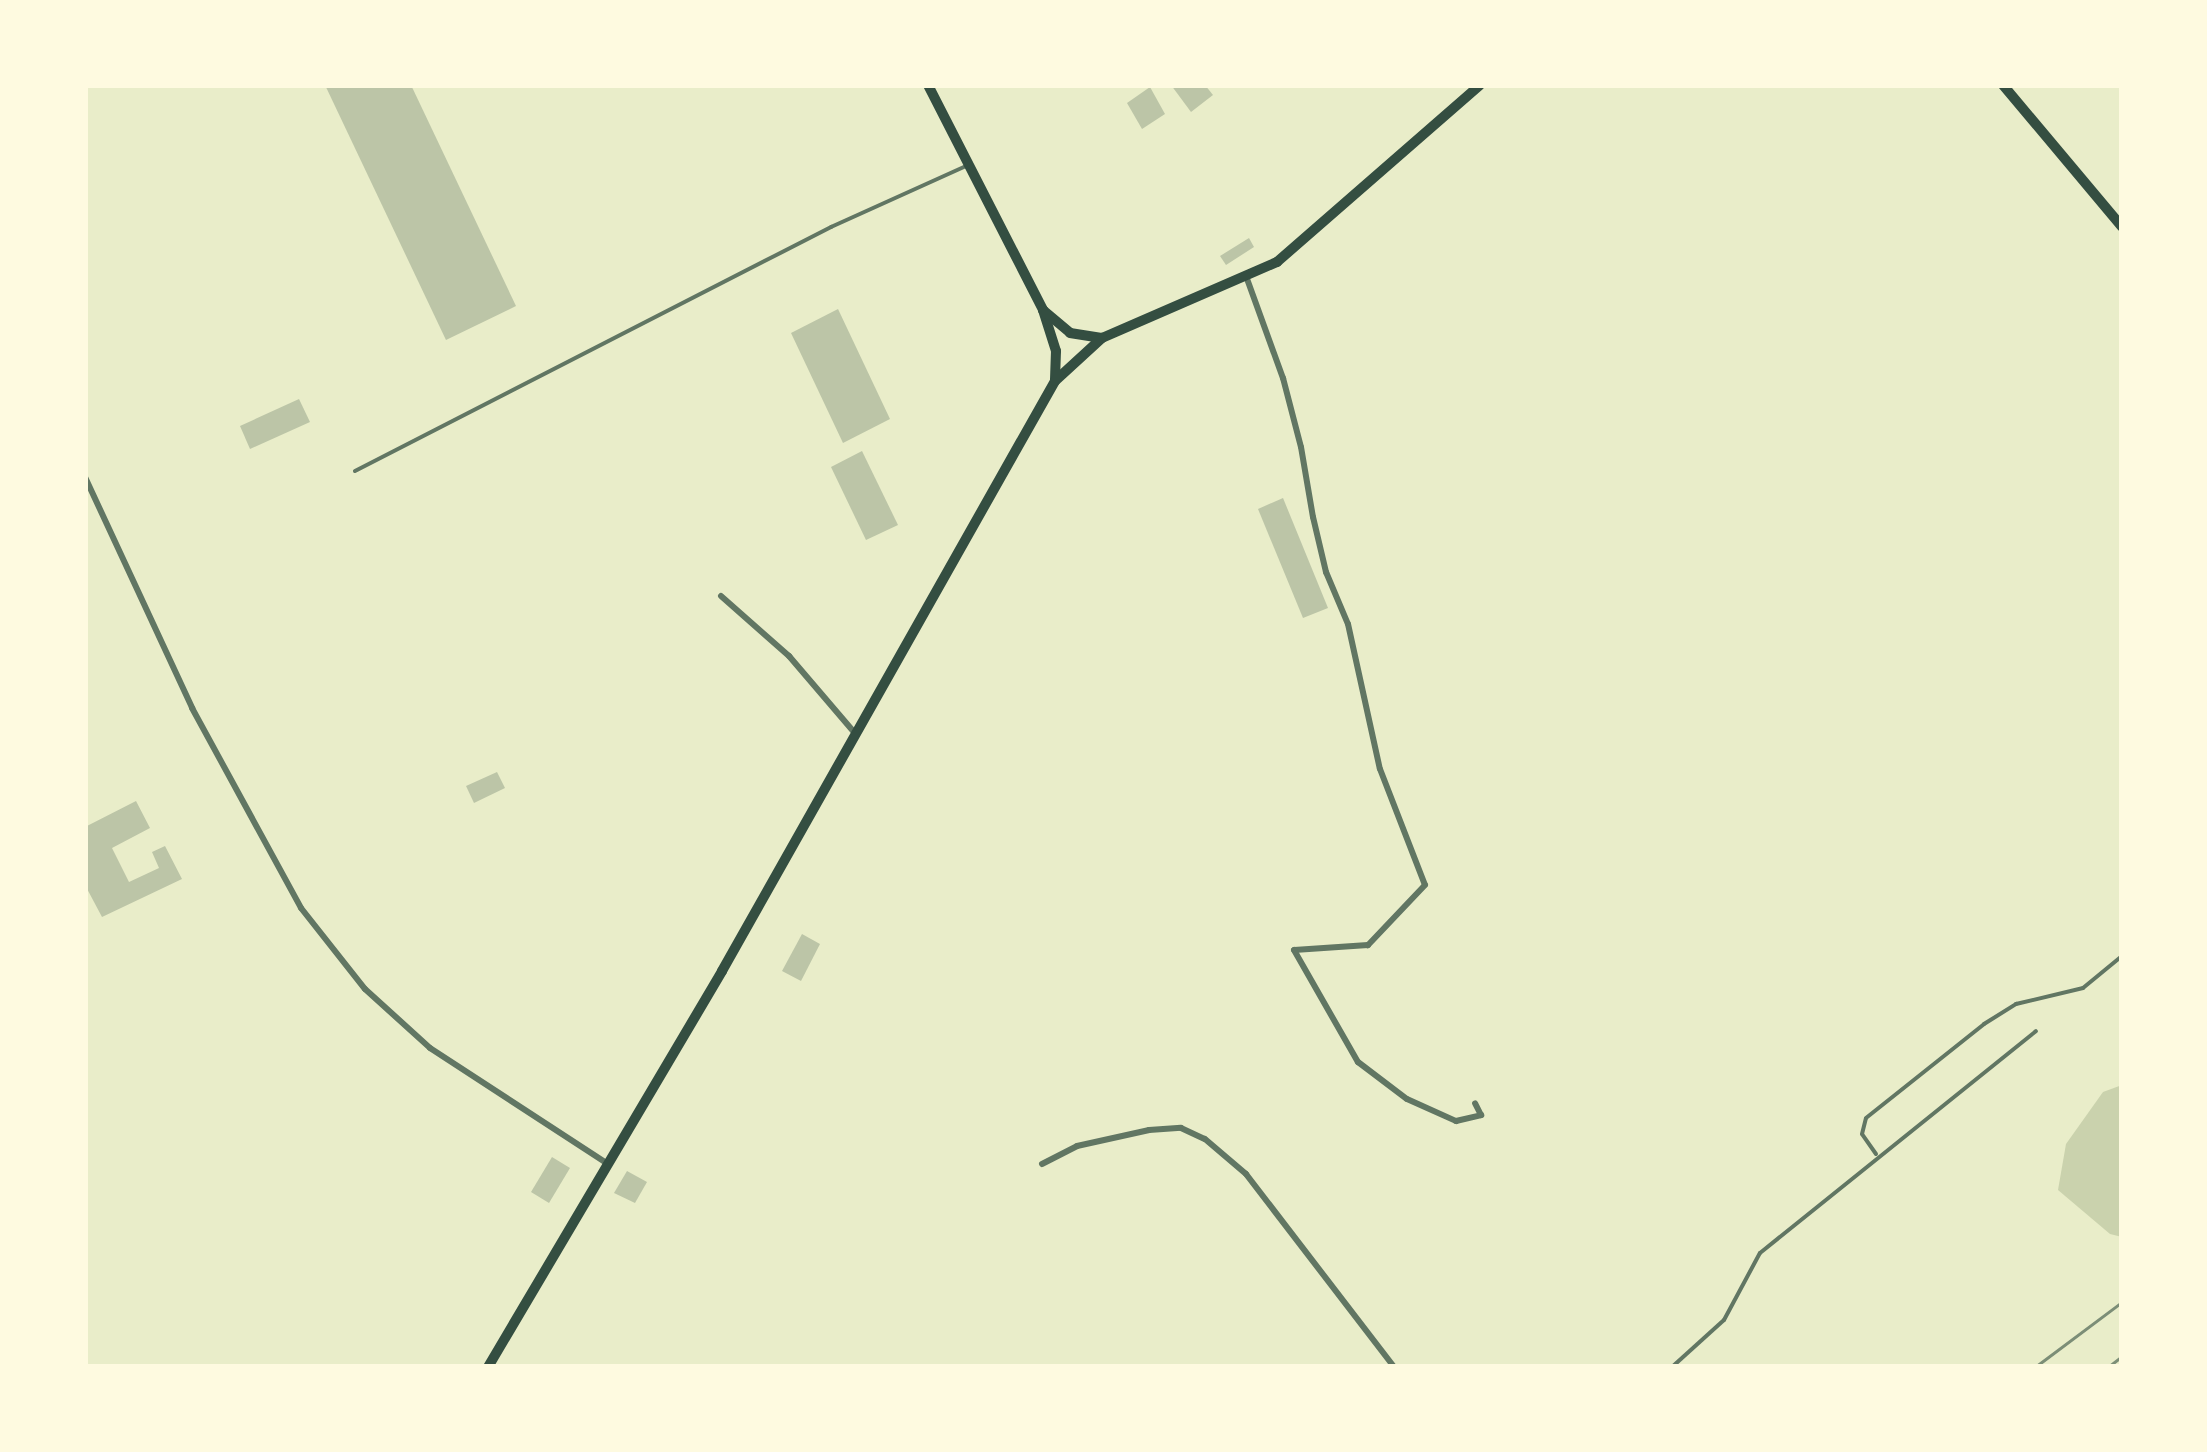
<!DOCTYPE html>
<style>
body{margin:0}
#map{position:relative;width:2207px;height:1452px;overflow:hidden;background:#e9edc9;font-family:"Alegreya Sans",sans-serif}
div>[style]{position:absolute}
.green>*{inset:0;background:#cad2ad}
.building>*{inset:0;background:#bcc5a7}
.service>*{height:4px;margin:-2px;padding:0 2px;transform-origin:2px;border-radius:2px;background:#617663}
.minor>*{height:6px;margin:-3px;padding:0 3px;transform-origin:3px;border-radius:3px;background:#617663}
.primary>*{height:10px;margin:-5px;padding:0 5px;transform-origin:5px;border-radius:5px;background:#344e41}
.rail>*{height:2.5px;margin:-1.25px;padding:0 1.25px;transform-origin:1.25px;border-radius:1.25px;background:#7c8e77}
span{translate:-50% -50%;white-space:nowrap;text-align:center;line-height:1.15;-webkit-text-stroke:8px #fefae0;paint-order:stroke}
.frame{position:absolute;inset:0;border:88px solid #fefae0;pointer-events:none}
</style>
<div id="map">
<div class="green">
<div style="clip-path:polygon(2122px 1085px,2122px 1237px,2110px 1234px,2058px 1190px,2066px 1144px,2103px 1092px)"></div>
</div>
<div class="building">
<div style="clip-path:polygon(325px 85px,411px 85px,516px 306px,446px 340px)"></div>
<div style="clip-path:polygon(1171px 85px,1205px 85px,1213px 95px,1191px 112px)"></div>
<div style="clip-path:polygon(1150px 87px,1165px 114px,1142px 129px,1127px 103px)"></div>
<div style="clip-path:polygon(1249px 238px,1254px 247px,1226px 265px,1220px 256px)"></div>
<div style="clip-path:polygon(838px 309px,890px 419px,843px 443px,791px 333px)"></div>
<div style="clip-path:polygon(299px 399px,310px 422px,250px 449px,240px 426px)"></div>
<div style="clip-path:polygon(862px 451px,898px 525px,866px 540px,831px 467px)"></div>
<div style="clip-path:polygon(1283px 498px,1328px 608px,1303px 618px,1258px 509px)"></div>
<div style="clip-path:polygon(497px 772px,505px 788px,474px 803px,466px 786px)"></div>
<div style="clip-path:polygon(136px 801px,150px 828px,112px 848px,129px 882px,159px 868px,152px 852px,165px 846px,182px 879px,102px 917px,85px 885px,85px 827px)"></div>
<div style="clip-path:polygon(802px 934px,820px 944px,801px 981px,782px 971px)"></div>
<div style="clip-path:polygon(552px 1157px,570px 1168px,549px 1203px,531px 1192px)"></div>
<div style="clip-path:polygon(627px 1171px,647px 1182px,635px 1203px,614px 1193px)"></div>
</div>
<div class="service">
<div style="left:355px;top:471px;width:535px;rotate:-27.14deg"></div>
<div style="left:831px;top:227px;width:150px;rotate:-24.3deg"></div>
<div style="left:1876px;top:1154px;width:24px;rotate:-125deg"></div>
<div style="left:1862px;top:1134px;width:16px;rotate:-76deg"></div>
<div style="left:1866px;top:1118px;width:151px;rotate:-38.5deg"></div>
<div style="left:1984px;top:1024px;width:38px;rotate:-32deg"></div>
<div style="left:2016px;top:1004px;width:69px;rotate:-13.4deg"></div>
<div style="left:2083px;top:988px;width:50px;rotate:-39.4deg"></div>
<div style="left:1672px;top:1367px;width:70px;rotate:-42.1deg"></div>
<div style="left:1724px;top:1320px;width:76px;rotate:-61.8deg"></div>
<div style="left:1760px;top:1253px;width:354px;rotate:-38.8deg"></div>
</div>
<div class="minor">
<div style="left:1246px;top:276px;width:109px;rotate:70.1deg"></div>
<div style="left:1283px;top:378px;width:71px;rotate:75.4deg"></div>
<div style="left:1301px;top:447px;width:71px;rotate:80.3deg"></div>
<div style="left:1313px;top:517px;width:57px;rotate:76.7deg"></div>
<div style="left:1326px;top:572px;width:56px;rotate:67.1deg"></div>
<div style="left:1348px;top:624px;width:148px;rotate:77.6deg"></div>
<div style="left:1380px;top:769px;width:124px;rotate:68.8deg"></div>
<div style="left:1425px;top:885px;width:83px;rotate:133.5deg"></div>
<div style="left:1368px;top:945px;width:74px;rotate:176.1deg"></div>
<div style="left:1294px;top:950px;width:129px;rotate:60.3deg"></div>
<div style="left:1358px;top:1062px;width:61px;rotate:37.1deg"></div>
<div style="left:1407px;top:1099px;width:54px;rotate:24.2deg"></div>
<div style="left:1456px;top:1121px;width:26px;rotate:-13deg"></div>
<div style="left:1481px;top:1115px;width:13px;rotate:-117deg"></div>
<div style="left:85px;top:477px;width:255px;rotate:65.1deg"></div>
<div style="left:192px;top:708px;width:228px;rotate:61.4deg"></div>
<div style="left:301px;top:908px;width:103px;rotate:51.7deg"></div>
<div style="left:365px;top:989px;width:88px;rotate:42.2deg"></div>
<div style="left:430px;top:1048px;width:212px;rotate:33.1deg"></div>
<div style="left:721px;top:596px;width:91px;rotate:41.4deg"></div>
<div style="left:789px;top:656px;width:99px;rotate:49.5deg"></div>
<div style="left:1042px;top:1164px;width:39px;rotate:-27deg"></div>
<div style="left:1077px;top:1146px;width:74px;rotate:-12.5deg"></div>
<div style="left:1149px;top:1130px;width:32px;rotate:-4deg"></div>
<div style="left:1181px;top:1128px;width:26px;rotate:25deg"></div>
<div style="left:1205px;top:1139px;width:54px;rotate:40.5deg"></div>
<div style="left:1246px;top:1174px;width:243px;rotate:52.5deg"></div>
</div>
<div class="primary">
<div style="left:928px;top:85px;width:253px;rotate:62.9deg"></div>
<div style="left:1043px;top:310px;width:43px;rotate:72.4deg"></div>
<div style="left:1056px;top:351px;width:29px;rotate:92deg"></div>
<div style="left:2003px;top:85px;width:185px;rotate:50deg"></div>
<div style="left:1043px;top:310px;width:35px;rotate:40deg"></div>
<div style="left:1070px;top:333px;width:32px;rotate:9deg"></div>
<div style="left:1102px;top:338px;width:191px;rotate:-23.5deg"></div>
<div style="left:1277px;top:262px;width:269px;rotate:-41.1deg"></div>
<div style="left:488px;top:1367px;width:460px;rotate:-59.4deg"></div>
<div style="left:722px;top:971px;width:677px;rotate:-60.56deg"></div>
<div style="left:1055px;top:381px;width:64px;rotate:-42.5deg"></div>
</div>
<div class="rail">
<div style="left:2035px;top:1367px;width:109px;rotate:-36.8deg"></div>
<div style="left:2108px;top:1367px;width:18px;rotate:-38deg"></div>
</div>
<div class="frame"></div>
</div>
